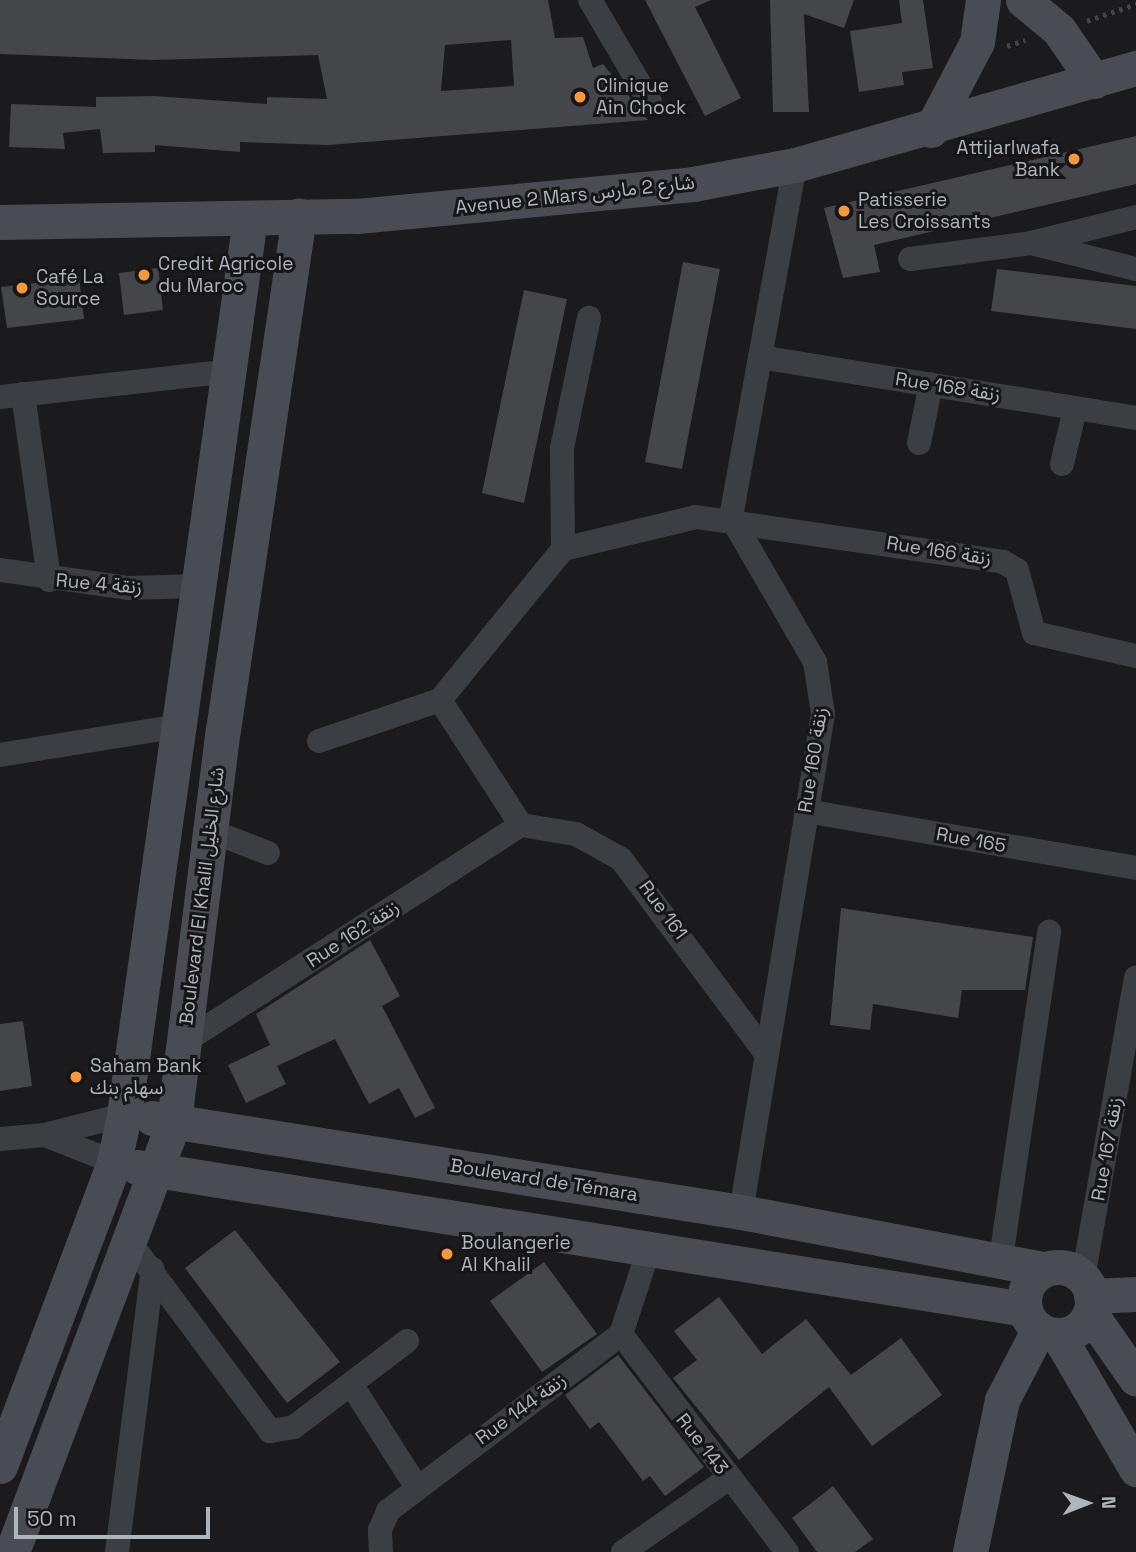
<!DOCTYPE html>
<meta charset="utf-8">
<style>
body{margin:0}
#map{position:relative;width:1136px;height:1552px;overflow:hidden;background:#1b1b1d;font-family:"Space Grotesk","Noto Sans Arabic",sans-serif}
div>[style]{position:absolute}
.building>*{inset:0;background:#45464a}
.path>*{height:4.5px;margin-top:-2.25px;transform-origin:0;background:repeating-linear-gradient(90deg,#41454a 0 3.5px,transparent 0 8.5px)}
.street>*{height:24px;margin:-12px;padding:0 12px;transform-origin:12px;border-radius:12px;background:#3b3e43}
.secondary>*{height:35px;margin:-17.5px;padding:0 17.5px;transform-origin:17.5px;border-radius:17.5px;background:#494d53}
.secondary>.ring{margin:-17.5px;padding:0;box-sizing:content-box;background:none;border:35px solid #494d53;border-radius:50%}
.dots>*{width:19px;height:19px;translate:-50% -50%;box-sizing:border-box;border:4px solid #161618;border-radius:50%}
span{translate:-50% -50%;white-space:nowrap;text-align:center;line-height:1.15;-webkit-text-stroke:6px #161618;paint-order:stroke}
.poi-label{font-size:19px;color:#adb5bd}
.left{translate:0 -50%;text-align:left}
.right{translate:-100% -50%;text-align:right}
.street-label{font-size:19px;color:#adb5bd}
.north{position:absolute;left:1052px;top:1468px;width:70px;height:70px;-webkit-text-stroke:5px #161618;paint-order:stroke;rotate:89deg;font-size:19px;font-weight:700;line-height:28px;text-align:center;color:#adb5bd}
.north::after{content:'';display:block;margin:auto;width:24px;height:32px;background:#adb5bd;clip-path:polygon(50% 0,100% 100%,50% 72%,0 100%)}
.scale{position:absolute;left:14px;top:1507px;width:196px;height:32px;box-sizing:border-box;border:4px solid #adb5bd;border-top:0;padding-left:9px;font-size:21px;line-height:24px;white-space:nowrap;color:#adb5bd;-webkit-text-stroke:5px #161618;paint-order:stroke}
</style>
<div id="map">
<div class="building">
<div style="clip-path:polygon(evenodd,0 0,548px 0,555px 38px,583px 37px,593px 68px,603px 64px,648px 120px,328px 145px,240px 142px,240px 152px,155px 145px,155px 152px,103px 153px,100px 129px,63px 133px,65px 149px,9px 147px,11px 104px,96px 107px,96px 97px,154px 96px,267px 104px,267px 97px,327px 99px,318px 55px,153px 60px,0 54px,0 0,511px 40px,514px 86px,441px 91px,445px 45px,511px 40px)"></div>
<div style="clip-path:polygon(645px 0,711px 0,695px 7px,741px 98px,705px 116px)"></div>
<div style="clip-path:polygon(770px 0,854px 0,844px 28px,804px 14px,809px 112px,773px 112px)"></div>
<div style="clip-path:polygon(899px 0,923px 0,933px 68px,902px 72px,904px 85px,859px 92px,850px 31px,902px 23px)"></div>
<div style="clip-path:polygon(1136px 136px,1136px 184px,874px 245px,880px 272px,843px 278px,824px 208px)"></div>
<div style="clip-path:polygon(683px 262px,720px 269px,682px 469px,645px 462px)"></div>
<div style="clip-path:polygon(158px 268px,163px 310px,124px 315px,119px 273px)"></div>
<div style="clip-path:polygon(997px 269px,1136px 286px,1136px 329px,991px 311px)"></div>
<div style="clip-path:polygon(79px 278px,84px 319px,7px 328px,1px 287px)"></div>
<div style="clip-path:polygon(524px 290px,567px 299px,524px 503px,482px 493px)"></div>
<div style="clip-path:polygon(841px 908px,1033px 937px,1025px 990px,962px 990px,958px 1018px,873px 1004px,870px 1030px,830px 1025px)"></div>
<div style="clip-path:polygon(370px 940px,400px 996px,382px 1006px,435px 1108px,415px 1118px,399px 1088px,369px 1104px,335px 1039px,277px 1066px,286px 1084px,246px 1103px,228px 1065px,270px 1045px,256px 1014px)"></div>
<div style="clip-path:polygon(23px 1021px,32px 1086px,0 1091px,0 1024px)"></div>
<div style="clip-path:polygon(235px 1230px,340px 1362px,287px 1403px,185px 1268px)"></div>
<div style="clip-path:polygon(544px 1262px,597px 1334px,542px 1372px,490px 1301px)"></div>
<div style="clip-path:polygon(719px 1297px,762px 1354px,806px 1319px,851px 1375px,901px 1338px,942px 1395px,872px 1446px,829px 1387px,739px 1460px,673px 1378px,697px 1360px,674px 1331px)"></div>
<div style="clip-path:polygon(618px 1355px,704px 1467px,665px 1496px,650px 1476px,643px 1481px,599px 1422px,590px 1429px,565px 1395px)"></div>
<div style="clip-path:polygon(833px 1486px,873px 1539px,855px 1552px,817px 1552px,792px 1518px)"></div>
</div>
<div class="path">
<div style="left:1087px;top:21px;width:52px;rotate:-19.1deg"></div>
<div style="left:1007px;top:46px;width:19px;rotate:-18deg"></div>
</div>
<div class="street">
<div style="left:590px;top:0;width:118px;rotate:59.5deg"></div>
<div style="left:1035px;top:244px;width:104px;rotate:13.9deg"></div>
<div style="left:910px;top:259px;width:122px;rotate:-7.5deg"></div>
<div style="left:1031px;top:243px;width:108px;rotate:-13.9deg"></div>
<div style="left:760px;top:357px;width:381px;rotate:9.2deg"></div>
<div style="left:23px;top:394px;width:188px;rotate:82deg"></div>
<div style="left:0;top:397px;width:232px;rotate:-6.4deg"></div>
<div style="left:919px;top:443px;width:60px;rotate:-78.5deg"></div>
<div style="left:1062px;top:464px;width:57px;rotate:-76.7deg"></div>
<div style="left:563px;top:549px;width:101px;rotate:-90.6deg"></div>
<div style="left:562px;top:448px;width:133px;rotate:-78.3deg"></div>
<div style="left:0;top:570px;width:129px;rotate:8deg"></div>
<div style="left:128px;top:588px;width:72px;rotate:-1.6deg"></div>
<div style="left:440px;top:700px;width:149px;rotate:57.1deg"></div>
<div style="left:319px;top:741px;width:128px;rotate:-18.7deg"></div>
<div style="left:440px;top:700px;width:195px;rotate:-50.8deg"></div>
<div style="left:563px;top:549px;width:137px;rotate:-13.5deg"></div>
<div style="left:696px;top:517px;width:310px;rotate:8.3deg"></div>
<div style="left:1003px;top:562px;width:16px;rotate:30deg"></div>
<div style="left:1017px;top:570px;width:65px;rotate:74.9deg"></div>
<div style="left:1034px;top:633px;width:105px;rotate:12.7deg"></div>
<div style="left:0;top:755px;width:181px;rotate:-9.2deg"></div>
<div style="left:806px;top:811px;width:335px;rotate:9.8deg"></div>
<div style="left:521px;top:825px;width:56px;rotate:9.3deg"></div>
<div style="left:576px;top:834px;width:51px;rotate:29.1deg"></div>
<div style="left:621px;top:859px;width:239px;rotate:53.3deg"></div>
<div style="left:211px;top:831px;width:61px;rotate:21.1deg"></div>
<div style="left:184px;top:1042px;width:401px;rotate:-32.8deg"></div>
<div style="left:45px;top:1135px;width:74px;rotate:21.4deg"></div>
<div style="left:0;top:1139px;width:45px;rotate:-5.1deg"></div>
<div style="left:45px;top:1135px;width:81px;rotate:-14.2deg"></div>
<div style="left:741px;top:1212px;width:505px;rotate:-80.65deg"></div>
<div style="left:823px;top:714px;width:53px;rotate:-98.7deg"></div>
<div style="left:815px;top:662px;width:168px;rotate:-120.1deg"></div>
<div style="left:731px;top:517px;width:358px;rotate:-79.7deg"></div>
<div style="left:132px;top:1245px;width:232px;rotate:53.4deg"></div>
<div style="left:270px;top:1431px;width:24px;rotate:-9deg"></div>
<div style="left:294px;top:1427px;width:142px;rotate:-37.3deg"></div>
<div style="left:1001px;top:1258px;width:330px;rotate:-81.6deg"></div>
<div style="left:1083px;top:1278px;width:305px;rotate:-80deg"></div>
<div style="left:621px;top:1334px;width:274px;rotate:52.7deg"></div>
<div style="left:351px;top:1384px;width:121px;rotate:57.5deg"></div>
<div style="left:117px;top:1552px;width:285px;rotate:-82.8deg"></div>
<div style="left:381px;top:1552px;width:22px;rotate:-93deg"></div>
<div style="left:380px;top:1530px;width:21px;rotate:-67deg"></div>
<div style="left:388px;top:1511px;width:293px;rotate:-37.2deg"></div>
<div style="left:621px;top:1334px;width:86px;rotate:-71.8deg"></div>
<div style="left:623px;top:1552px;width:129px;rotate:-34.9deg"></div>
</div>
<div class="secondary">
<div style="left:1023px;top:0;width:47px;rotate:39.8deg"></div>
<div style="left:1059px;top:30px;width:62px;rotate:55.5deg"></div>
<div style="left:931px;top:130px;width:99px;rotate:-62.4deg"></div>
<div style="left:977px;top:42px;width:42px;rotate:-81.9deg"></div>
<div style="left:0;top:222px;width:357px;rotate:-1deg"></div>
<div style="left:357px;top:216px;width:338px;rotate:-5.4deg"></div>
<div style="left:693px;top:184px;width:104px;rotate:-10.6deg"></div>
<div style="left:795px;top:165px;width:355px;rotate:-15.9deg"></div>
<div style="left:152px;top:1118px;width:596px;rotate:9.07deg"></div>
<div style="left:741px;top:1212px;width:307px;rotate:10.7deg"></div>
<div style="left:137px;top:1167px;width:899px;rotate:9.09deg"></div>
<div class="ring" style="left:1024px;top:1267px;width:33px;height:33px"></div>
<div style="left:1091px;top:1296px;width:45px;rotate:-2.5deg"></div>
<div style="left:1090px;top:1313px;width:80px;rotate:55.1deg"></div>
<div style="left:1058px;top:1335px;width:155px;rotate:59.8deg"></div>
<div style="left:0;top:1466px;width:325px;rotate:-69.4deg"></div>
<div style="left:114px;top:1162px;width:48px;rotate:-78deg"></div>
<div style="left:124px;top:1115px;width:905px;rotate:-82deg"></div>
<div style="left:12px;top:1552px;width:460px;rotate:-69.4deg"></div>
<div style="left:174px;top:1121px;width:394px;rotate:-82.9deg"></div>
<div style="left:223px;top:730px;width:520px;rotate:-81.59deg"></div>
<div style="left:970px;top:1552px;width:155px;rotate:-78.1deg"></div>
<div style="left:1002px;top:1400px;width:80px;rotate:-62.5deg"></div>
</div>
<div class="dots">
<div style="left:580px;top:97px;background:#f99837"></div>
<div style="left:1074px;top:159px;background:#f99837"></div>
<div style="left:844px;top:211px;background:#f99837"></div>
<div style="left:144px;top:275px;background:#f99837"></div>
<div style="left:22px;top:288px;background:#f99837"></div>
<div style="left:76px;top:1077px;background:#f99837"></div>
<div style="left:447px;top:1254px;background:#f99837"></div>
</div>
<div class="poi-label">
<span class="left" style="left:596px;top:97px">Clinique<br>Ain Chock</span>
<span class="right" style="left:1060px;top:159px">Attijarlwafa<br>Bank</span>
<span class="left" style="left:858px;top:211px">Patisserie<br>Les Croissants</span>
<span class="left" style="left:158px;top:275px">Credit Agricole<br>du Maroc</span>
<span class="left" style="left:36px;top:288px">Café La<br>Source</span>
<span class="left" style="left:90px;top:1077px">Saham Bank<br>سهام بنك</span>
<span class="left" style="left:461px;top:1254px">Boulangerie<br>Al Khalil</span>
</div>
<div class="street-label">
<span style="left:575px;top:195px;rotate:-6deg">Avenue 2 Mars شارع 2 مارس</span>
<span style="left:948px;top:387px;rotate:9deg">Rue 168 زنقة</span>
<span style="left:939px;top:551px;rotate:9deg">Rue 166 زنقة</span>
<span style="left:99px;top:584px;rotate:5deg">Rue 4 زنقة</span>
<span style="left:813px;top:760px;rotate:-81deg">Rue 160 زنقة</span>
<span style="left:971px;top:840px;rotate:10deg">Rue 165</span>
<span style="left:202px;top:896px;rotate:-83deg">Boulevard El Khalil شارع الخليل</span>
<span style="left:663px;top:910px;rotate:54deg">Rue 161</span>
<span style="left:353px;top:934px;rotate:-33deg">Rue 162 زنقة</span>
<span style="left:1107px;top:1149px;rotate:-80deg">Rue 167 زنقة</span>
<span style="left:544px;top:1180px;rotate:9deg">Boulevard de Témara</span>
<span style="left:521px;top:1409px;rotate:-36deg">Rue 144 زنقة</span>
<span style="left:702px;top:1444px;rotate:52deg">Rue 143</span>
</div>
<div class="north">N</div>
<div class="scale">50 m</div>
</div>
